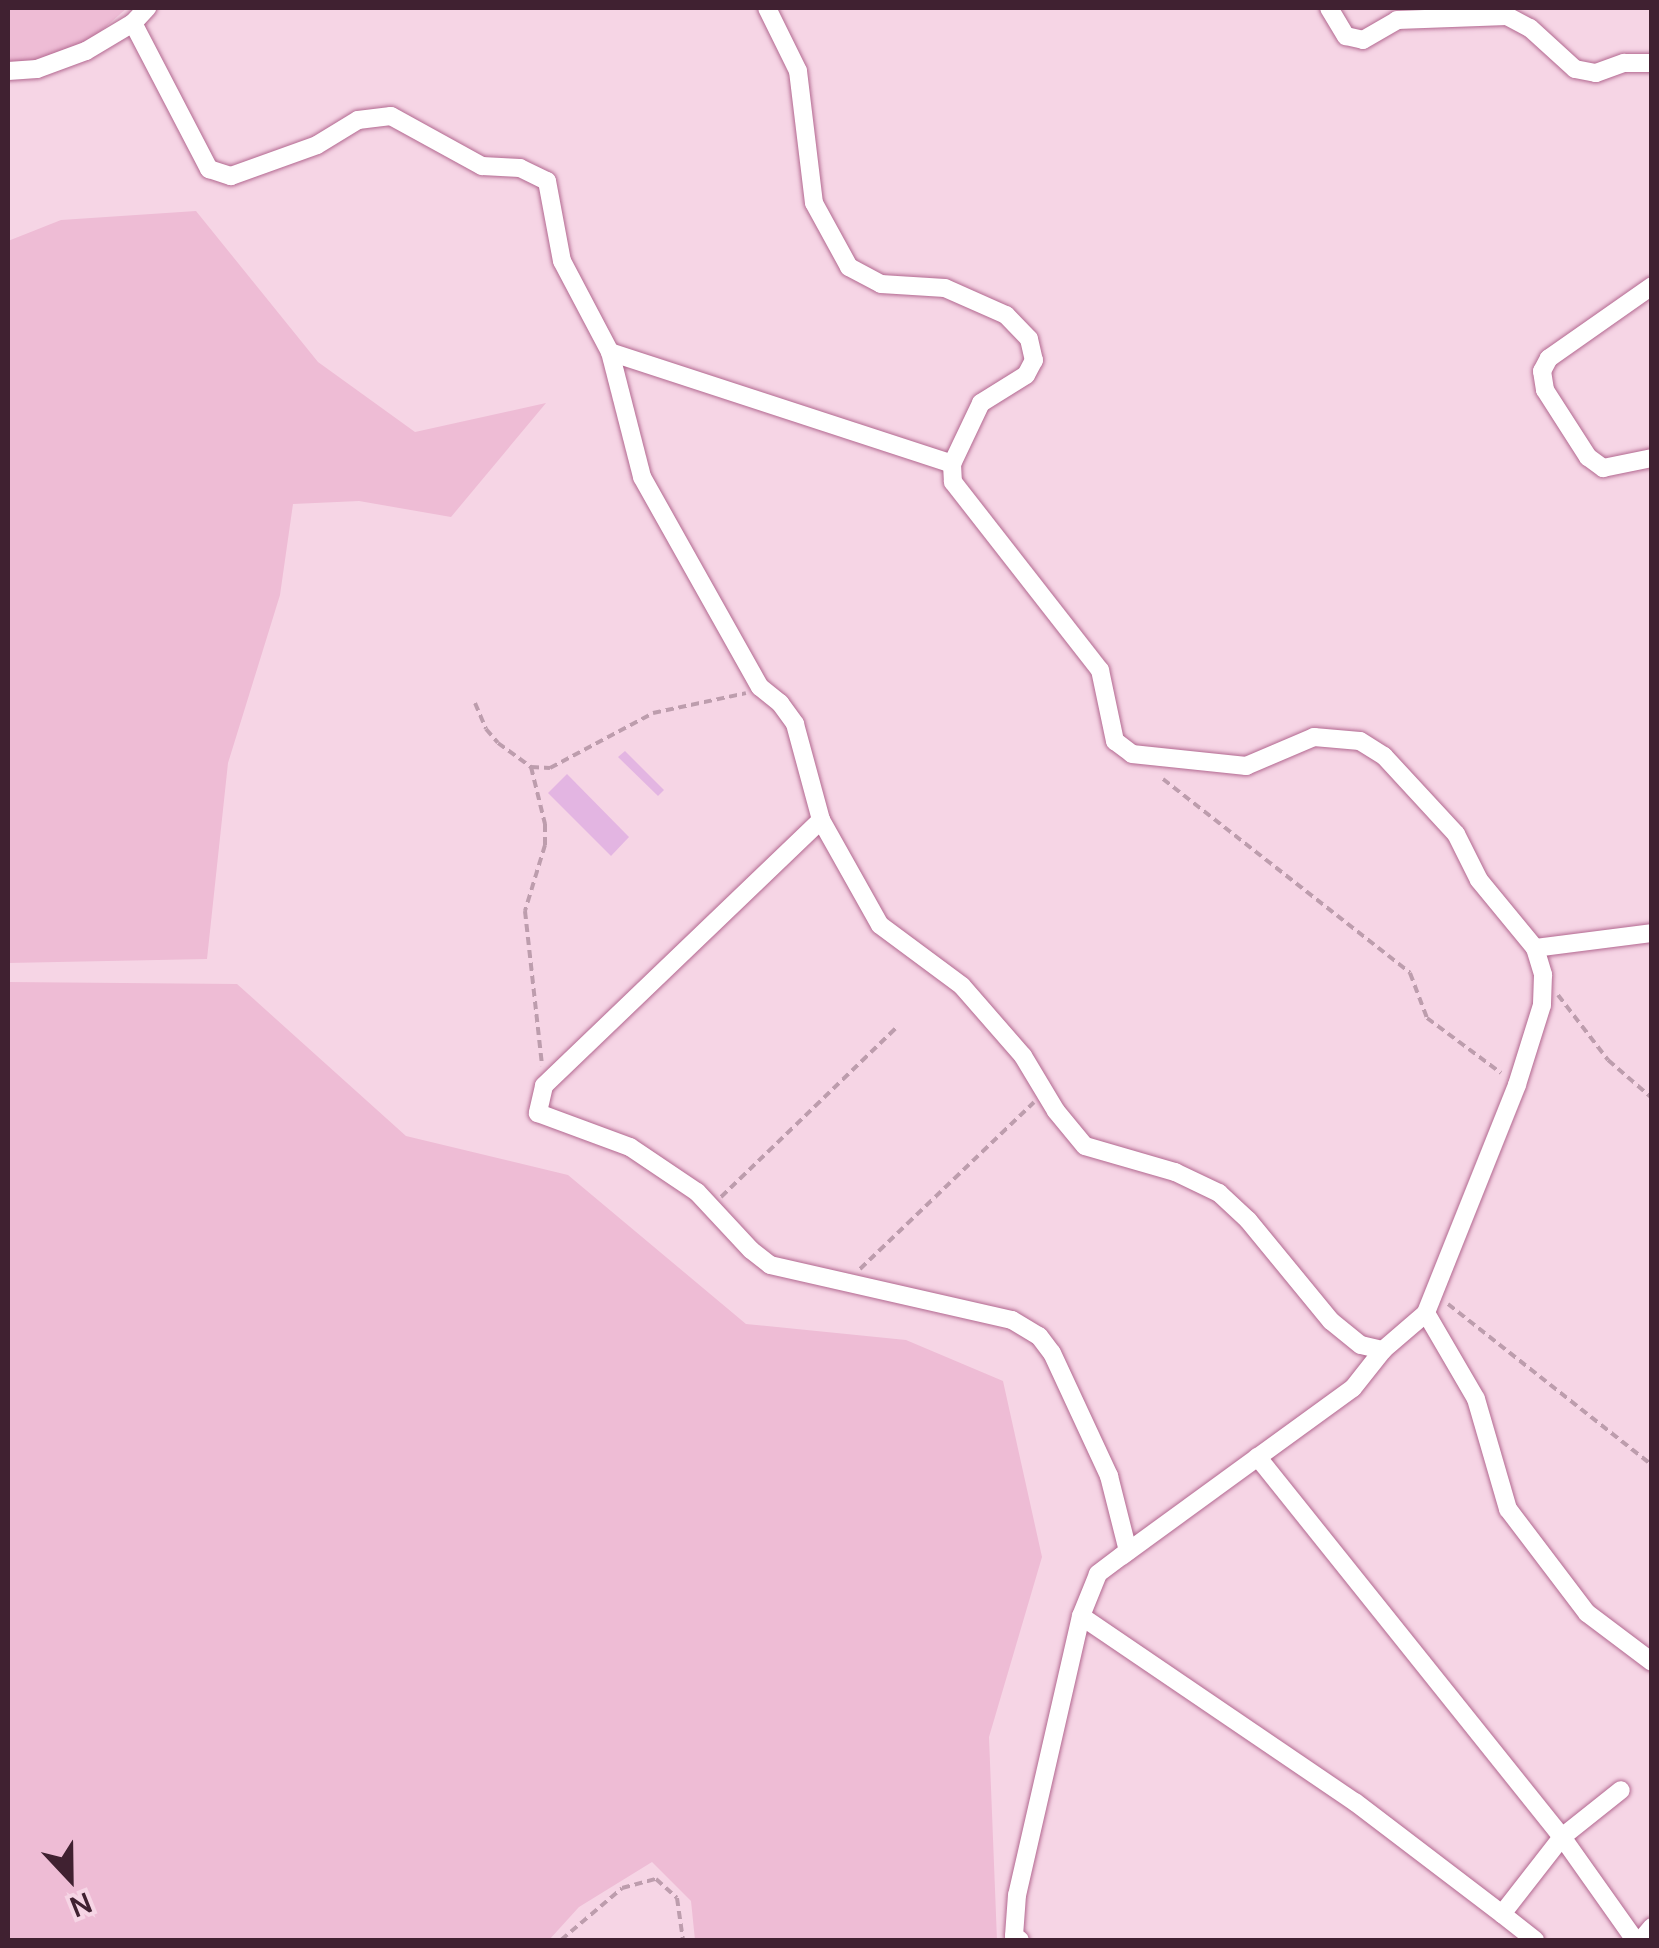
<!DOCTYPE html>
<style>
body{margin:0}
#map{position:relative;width:1659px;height:1948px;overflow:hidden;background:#f6d5e5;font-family:Manrope,sans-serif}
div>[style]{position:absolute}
.green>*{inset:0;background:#eebcd5}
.building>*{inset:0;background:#e3b5e2}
.path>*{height:4px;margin-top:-2px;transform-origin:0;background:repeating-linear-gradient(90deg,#bd9dad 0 8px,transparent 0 13px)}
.roads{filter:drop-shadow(0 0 2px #b26890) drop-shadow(0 0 2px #b26890)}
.minor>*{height:18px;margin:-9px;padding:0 9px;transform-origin:9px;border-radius:9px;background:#fff}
span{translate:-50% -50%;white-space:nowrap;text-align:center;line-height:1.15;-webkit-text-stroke:8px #f6d5e5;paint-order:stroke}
.frame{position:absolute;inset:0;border:10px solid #402131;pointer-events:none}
.north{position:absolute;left:20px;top:1828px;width:100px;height:100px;-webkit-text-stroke:8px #f6d5e5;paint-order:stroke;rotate:158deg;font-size:28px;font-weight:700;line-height:40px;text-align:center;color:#402131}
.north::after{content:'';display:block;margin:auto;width:35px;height:45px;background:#402131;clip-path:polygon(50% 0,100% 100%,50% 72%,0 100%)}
</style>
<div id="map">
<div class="green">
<div style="clip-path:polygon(8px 8px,127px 8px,85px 45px,21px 65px,8px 62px)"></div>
<div style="clip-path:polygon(196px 211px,318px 362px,415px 432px,546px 403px,451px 517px,359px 501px,293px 504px,280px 595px,228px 763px,207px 959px,8px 963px,8px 241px,61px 220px)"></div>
<div style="clip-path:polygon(8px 982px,237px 984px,406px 1136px,568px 1175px,746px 1324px,906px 1340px,1003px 1381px,1042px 1557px,989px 1737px,997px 1940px,695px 1940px,691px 1901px,652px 1862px,579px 1907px,549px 1940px,8px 1940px)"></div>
</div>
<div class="building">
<div style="clip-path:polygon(625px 751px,664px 790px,658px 796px,618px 757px)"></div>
<div style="clip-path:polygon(567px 774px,629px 837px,611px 856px,548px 793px)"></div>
</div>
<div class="path">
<div style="left:475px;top:703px;width:28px;rotate:67deg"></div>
<div style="left:486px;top:729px;width:18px;rotate:49deg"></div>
<div style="left:498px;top:743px;width:41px;rotate:36deg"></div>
<div style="left:531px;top:767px;width:19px;rotate:3deg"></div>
<div style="left:550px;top:768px;width:117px;rotate:-28.1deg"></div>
<div style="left:653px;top:713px;width:95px;rotate:-12.1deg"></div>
<div style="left:531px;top:767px;width:59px;rotate:76.2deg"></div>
<div style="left:545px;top:824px;width:21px;rotate:90deg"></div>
<div style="left:545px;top:845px;width:69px;rotate:106.9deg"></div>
<div style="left:525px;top:911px;width:156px;rotate:83.7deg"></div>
<div style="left:1163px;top:779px;width:314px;rotate:38.1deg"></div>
<div style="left:1410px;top:973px;width:48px;rotate:69.3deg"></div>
<div style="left:1427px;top:1018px;width:92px;rotate:36.6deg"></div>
<div style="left:1558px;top:995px;width:82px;rotate:52.4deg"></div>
<div style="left:1608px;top:1060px;width:58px;rotate:40.8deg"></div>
<div style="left:721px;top:1197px;width:245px;rotate:-44deg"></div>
<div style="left:860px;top:1269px;width:241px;rotate:-43.8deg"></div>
<div style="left:1448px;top:1304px;width:260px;rotate:38.3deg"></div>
<div style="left:561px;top:1940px;width:80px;rotate:-40.4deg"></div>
<div style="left:622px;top:1888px;width:35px;rotate:-15deg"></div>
<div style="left:656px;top:1879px;width:28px;rotate:42deg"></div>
<div style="left:677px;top:1898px;width:42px;rotate:81.9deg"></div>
</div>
<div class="roads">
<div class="minor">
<div style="left:767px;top:8px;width:70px;rotate:63.8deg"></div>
<div style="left:798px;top:71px;width:133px;rotate:83.1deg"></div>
<div style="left:814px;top:203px;width:73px;rotate:61.3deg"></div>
<div style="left:849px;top:267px;width:36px;rotate:28deg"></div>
<div style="left:881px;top:284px;width:64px;rotate:3.6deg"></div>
<div style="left:945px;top:288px;width:67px;rotate:23.9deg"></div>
<div style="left:1006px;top:315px;width:33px;rotate:46deg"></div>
<div style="left:1029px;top:339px;width:22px;rotate:77deg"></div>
<div style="left:1034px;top:360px;width:17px;rotate:118deg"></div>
<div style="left:1026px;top:375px;width:53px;rotate:148.1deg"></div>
<div style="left:981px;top:403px;width:68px;rotate:115.4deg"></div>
<div style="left:952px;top:464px;width:18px;rotate:87deg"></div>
<div style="left:953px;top:482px;width:239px;rotate:52deg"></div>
<div style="left:1100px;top:670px;width:73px;rotate:78.1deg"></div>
<div style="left:1115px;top:741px;width:21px;rotate:37deg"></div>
<div style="left:1132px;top:754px;width:115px;rotate:6deg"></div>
<div style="left:1246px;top:766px;width:74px;rotate:-23.1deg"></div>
<div style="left:1314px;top:737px;width:46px;rotate:5deg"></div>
<div style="left:1360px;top:741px;width:28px;rotate:32deg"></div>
<div style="left:1384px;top:756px;width:106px;rotate:47.3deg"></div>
<div style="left:1456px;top:834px;width:51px;rotate:63.4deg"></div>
<div style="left:1479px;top:880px;width:88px;rotate:50.5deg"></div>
<div style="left:1535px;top:948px;width:28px;rotate:73deg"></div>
<div style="left:1543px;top:975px;width:30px;rotate:92deg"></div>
<div style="left:1542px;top:1005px;width:84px;rotate:107.4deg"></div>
<div style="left:1517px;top:1085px;width:245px;rotate:111.8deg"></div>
<div style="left:1329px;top:8px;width:33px;rotate:59deg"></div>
<div style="left:1346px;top:36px;width:17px;rotate:13deg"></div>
<div style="left:1363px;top:40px;width:39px;rotate:-30deg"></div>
<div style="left:1397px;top:20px;width:110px;rotate:-2.1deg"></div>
<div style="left:1507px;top:16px;width:26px;rotate:28deg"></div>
<div style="left:1530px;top:28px;width:61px;rotate:42.3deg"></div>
<div style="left:1575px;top:69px;width:21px;rotate:11deg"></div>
<div style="left:1596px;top:73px;width:30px;rotate:-20deg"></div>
<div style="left:1624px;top:63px;width:28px"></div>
<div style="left:133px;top:23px;width:165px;rotate:62.5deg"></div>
<div style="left:209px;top:169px;width:23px;rotate:18deg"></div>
<div style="left:231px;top:176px;width:91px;rotate:-19.8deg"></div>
<div style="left:317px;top:145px;width:48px;rotate:-31.4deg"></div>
<div style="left:358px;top:120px;width:33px;rotate:-7deg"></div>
<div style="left:391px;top:116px;width:104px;rotate:28.8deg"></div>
<div style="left:482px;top:166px;width:38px;rotate:3deg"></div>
<div style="left:520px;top:168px;width:30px;rotate:26deg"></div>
<div style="left:547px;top:181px;width:81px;rotate:79.4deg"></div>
<div style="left:562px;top:261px;width:103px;rotate:62.2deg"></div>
<div style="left:610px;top:352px;width:129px;rotate:75.6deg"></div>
<div style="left:642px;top:477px;width:241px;rotate:60.7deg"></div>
<div style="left:760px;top:687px;width:26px;rotate:39deg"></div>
<div style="left:780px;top:703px;width:26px;rotate:54deg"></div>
<div style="left:795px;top:724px;width:99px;rotate:74.8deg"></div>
<div style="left:821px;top:820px;width:120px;rotate:60.7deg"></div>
<div style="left:880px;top:925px;width:102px;rotate:36.6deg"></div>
<div style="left:962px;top:986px;width:93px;rotate:48.9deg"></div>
<div style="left:1023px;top:1056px;width:64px;rotate:59deg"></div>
<div style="left:1056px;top:1111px;width:45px;rotate:50.4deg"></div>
<div style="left:1085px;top:1146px;width:94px;rotate:16.1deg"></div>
<div style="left:1175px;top:1172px;width:49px;rotate:25.5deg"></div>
<div style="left:1219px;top:1193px;width:40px;rotate:43deg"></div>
<div style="left:1248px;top:1220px;width:131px;rotate:50.6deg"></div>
<div style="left:1331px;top:1321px;width:38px;rotate:39deg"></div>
<div style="left:1361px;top:1345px;width:23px;rotate:13deg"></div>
<div style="left:8px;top:71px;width:29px;rotate:-4deg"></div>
<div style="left:37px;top:69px;width:52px;rotate:-20.2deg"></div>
<div style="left:86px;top:51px;width:55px;rotate:-30.8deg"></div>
<div style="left:133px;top:23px;width:21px;rotate:-47deg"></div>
<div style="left:1652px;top:286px;width:126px;rotate:145deg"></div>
<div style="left:1549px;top:358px;width:15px;rotate:118deg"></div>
<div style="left:1542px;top:371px;width:19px;rotate:81deg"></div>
<div style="left:1545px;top:390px;width:80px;rotate:57.3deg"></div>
<div style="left:1588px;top:457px;width:19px;rotate:36deg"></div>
<div style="left:1603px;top:468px;width:50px;rotate:-11.5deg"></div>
<div style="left:610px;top:352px;width:360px;rotate:18.1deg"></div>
<div style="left:821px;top:820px;width:384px;rotate:136.2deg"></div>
<div style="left:544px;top:1086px;width:28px;rotate:103deg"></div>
<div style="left:538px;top:1113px;width:98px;rotate:20.3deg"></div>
<div style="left:630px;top:1147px;width:81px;rotate:33.9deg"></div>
<div style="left:697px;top:1192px;width:79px;rotate:47deg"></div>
<div style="left:751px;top:1250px;width:24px;rotate:38deg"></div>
<div style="left:770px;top:1265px;width:248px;rotate:12.8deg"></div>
<div style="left:1012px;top:1320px;width:31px;rotate:31deg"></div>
<div style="left:1039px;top:1336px;width:21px;rotate:53deg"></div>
<div style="left:1052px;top:1353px;width:136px;rotate:65.1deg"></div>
<div style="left:1109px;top:1476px;width:77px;rotate:75.8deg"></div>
<div style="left:1128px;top:1551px;width:38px;rotate:143deg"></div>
<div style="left:1098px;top:1574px;width:45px;rotate:112deg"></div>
<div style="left:1081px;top:1616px;width:286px;rotate:102.9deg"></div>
<div style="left:1017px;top:1895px;width:41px;rotate:94.2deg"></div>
<div style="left:1014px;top:1936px;width:7px;rotate:34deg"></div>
<div style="left:1535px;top:948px;width:118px;rotate:-7.3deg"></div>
<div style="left:1122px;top:1556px;width:168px;rotate:-36.1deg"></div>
<div style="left:1081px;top:1616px;width:331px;rotate:34.2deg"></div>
<div style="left:1355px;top:1802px;width:185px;rotate:37.3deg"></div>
<div style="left:1535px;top:1940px;width:42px;rotate:-141.8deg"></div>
<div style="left:1502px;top:1914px;width:98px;rotate:-52.1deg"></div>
<div style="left:1562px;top:1837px;width:75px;rotate:-38.5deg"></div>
<div style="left:1635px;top:1940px;width:126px;rotate:-125.3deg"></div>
<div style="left:1562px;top:1837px;width:487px;rotate:-128.7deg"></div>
<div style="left:1258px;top:1457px;width:117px;rotate:-36deg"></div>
<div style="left:1353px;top:1388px;width:48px;rotate:-51.7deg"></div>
<div style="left:1383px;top:1350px;width:57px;rotate:-40.7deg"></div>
<div style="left:1426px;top:1313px;width:99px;rotate:59.8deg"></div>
<div style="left:1476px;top:1399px;width:115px;rotate:73.8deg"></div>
<div style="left:1508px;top:1509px;width:131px;rotate:52.8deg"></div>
<div style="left:1587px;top:1613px;width:81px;rotate:37deg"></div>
<div style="left:1641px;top:1940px;width:17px;rotate:-50deg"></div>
</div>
</div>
<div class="frame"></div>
<div class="north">N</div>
</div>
